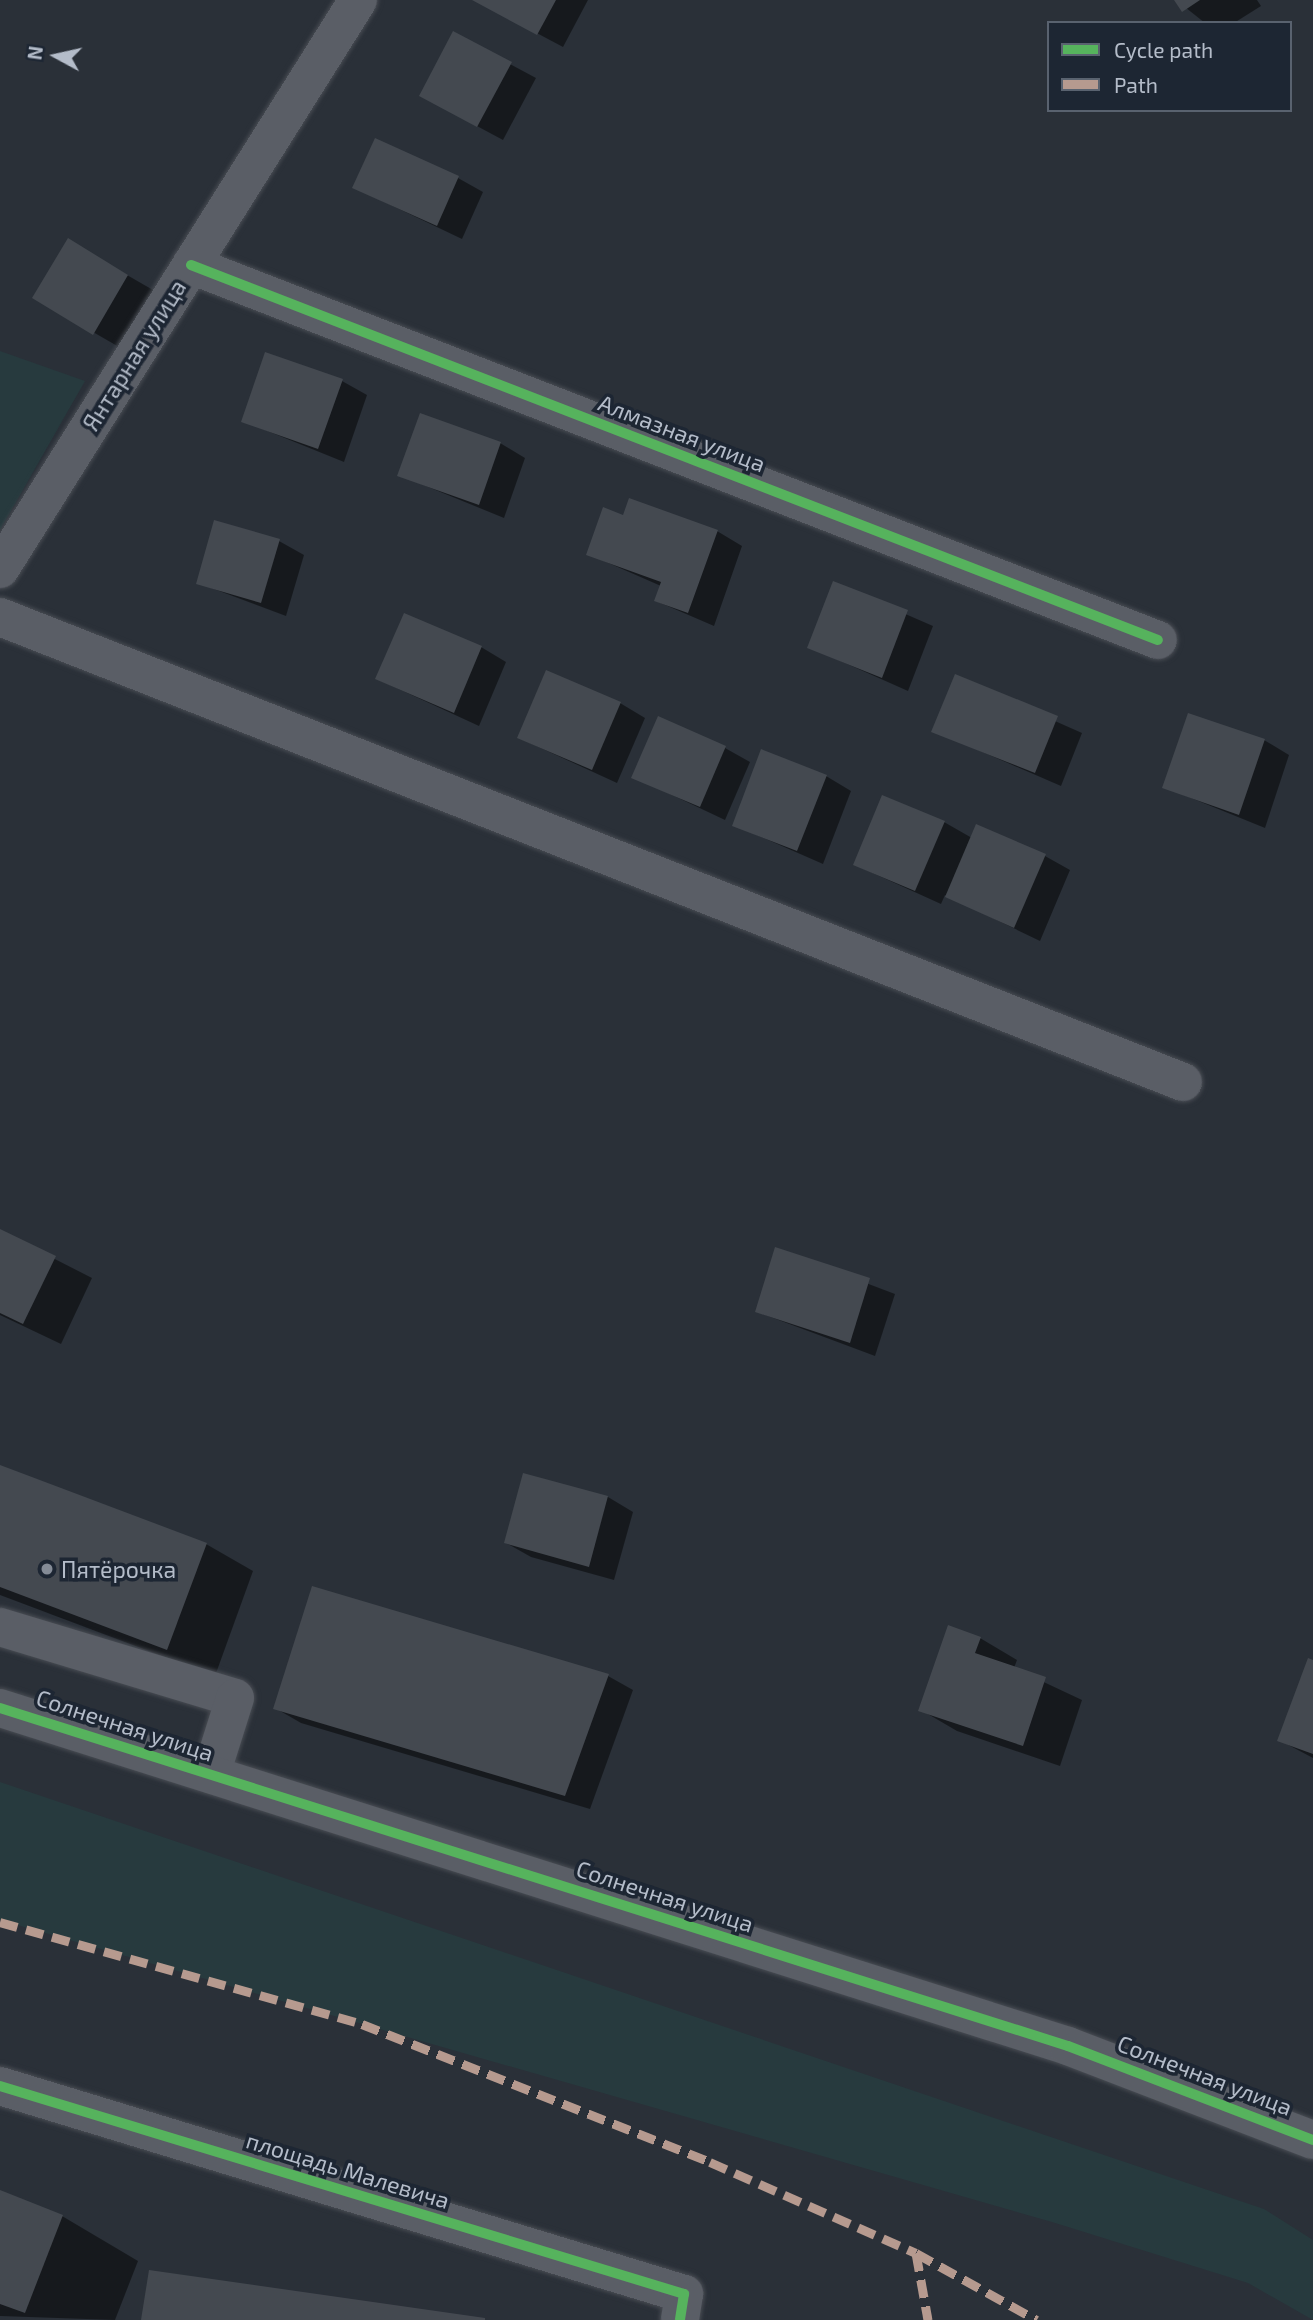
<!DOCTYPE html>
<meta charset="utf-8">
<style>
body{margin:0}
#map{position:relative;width:1313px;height:2320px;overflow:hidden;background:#2a3038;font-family:"Exo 2",sans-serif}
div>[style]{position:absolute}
.green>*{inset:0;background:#273a3e}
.shadow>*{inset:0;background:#0007}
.building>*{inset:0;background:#444950}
.roads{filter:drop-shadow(0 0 2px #484c53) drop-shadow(0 0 2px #484c53)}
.minor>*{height:38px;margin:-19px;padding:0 19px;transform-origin:19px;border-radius:19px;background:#5a5e66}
.quiet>*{height:9px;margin-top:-4.5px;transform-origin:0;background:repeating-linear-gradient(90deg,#b69a8f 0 18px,transparent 0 27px)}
.cycleway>*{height:10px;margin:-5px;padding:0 5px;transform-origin:5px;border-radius:5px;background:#56b35d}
.dots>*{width:19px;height:19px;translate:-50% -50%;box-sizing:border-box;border:4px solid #1d2633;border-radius:50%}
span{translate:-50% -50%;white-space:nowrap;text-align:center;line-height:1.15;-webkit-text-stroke:7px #1d2633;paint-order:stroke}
.street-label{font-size:23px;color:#b4bcc9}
.poi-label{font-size:23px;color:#b4bcc9}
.left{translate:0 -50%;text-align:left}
.legend{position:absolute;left:1047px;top:21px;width:245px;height:91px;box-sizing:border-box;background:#1d2633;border:2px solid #59626f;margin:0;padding:9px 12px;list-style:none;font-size:21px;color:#b4bcc9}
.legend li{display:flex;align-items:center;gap:14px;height:35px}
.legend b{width:35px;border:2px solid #59626f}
.north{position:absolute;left:21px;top:21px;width:70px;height:70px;-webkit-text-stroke:5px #1d2633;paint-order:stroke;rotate:278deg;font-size:19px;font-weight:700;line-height:28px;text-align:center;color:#b4bcc9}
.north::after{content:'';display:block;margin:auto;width:24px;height:32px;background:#b4bcc9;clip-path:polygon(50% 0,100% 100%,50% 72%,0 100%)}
</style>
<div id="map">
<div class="green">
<div style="clip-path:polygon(0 351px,85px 381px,0 530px)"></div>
<div style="clip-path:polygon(0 1782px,1264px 2209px,1313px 2240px,1313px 2320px,1248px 2283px,1052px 2222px,0 1920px)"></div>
</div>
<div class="shadow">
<div style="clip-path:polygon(475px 0,588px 0,563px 47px)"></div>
<div style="clip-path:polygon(1176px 0,1257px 0,1261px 6px,1234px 23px,1205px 23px)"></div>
<div style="clip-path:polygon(454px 34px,536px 78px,503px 140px,447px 110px)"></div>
<div style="clip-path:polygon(458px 178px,483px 192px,462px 239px,355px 188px)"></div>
<div style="clip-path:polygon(68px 241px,153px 290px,119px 347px,34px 298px)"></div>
<div style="clip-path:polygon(342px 381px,367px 395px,344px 462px,243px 421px)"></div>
<div style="clip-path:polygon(500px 443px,525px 458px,504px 518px,399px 475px)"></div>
<div style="clip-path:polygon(624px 517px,717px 531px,742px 546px,714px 626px,656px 601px,661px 586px,588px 554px)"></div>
<div style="clip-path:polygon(279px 541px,304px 555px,286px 616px,198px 583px)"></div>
<div style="clip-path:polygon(834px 583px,933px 626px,908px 691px,809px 647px)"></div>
<div style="clip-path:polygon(481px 647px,506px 662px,479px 726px,377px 679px)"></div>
<div style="clip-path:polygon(956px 677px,1082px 733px,1061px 786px,934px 731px)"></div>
<div style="clip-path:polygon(620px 703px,645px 718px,617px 783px,519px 738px)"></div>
<div style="clip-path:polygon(1264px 740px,1289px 755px,1265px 828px,1164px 787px)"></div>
<div style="clip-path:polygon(725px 748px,750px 762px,725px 820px,634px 777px)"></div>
<div style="clip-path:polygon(826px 776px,851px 791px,823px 864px,734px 825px)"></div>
<div style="clip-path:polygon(944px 822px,972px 838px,1045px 856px,1070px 870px,1040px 941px,945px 895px,941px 904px,855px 865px)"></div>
<div style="clip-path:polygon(0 1231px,92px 1278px,61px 1344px,0 1315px)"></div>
<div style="clip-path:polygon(776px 1249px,895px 1294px,875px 1356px,757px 1312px)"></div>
<div style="clip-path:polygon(0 1466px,206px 1544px,253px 1571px,215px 1676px,0 1595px)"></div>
<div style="clip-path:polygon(524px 1475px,608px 1497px,633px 1512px,614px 1580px,531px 1557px,506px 1543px)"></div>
<div style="clip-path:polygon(980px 1638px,1017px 1660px,1014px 1668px,1082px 1700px,1060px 1766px,957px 1731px,921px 1710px)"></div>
<div style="clip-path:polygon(1313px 1662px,1313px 1758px,1279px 1740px)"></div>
<div style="clip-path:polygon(608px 1676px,633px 1690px,590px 1809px,301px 1723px,275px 1708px)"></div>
<div style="clip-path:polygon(0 2192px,62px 2216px,138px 2261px,115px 2320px,0 2316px)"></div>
</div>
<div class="building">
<div style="clip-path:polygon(472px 0,556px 0,537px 35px)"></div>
<div style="clip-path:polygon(1174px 0,1200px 0,1182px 12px)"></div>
<div style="clip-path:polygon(453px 31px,512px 62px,477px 127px,419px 96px)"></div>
<div style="clip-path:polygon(375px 138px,459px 176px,437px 226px,352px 188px)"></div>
<div style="clip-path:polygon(68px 238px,128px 275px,93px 335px,32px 298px)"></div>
<div style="clip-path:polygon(265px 352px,343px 379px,318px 449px,241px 422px)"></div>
<div style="clip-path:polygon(420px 413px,501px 442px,479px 505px,397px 476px)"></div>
<div style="clip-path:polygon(629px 498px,718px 530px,688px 613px,654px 601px,661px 582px,586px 555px,603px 507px,623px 515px)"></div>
<div style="clip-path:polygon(214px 520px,280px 539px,261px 603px,196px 584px)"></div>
<div style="clip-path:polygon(833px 581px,908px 610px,882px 678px,807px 648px)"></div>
<div style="clip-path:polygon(404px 613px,482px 646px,454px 713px,375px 679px)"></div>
<div style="clip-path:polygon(546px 670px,621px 702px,592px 770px,517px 738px)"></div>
<div style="clip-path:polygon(955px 674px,1058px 716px,1035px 773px,931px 732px)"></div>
<div style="clip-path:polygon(1188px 713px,1265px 739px,1239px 815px,1162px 788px)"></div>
<div style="clip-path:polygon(658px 716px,726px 746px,700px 807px,631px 778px)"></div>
<div style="clip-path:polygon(761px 749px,827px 775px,797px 851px,732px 826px)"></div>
<div style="clip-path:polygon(882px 795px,945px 821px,915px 891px,853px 865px)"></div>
<div style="clip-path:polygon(976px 824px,1046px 854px,1014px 928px,945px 897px)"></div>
<div style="clip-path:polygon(0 1229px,56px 1256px,23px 1324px,0 1313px)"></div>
<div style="clip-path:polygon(775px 1247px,870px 1278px,850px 1343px,755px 1312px)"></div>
<div style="clip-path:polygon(0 1465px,207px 1543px,167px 1650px,0 1587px)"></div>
<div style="clip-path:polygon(523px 1473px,608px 1496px,589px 1567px,504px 1543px)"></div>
<div style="clip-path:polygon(312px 1586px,609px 1674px,565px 1796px,273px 1709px)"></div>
<div style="clip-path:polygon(948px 1625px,981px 1637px,975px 1653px,1046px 1677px,1023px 1746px,918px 1711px)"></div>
<div style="clip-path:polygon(1308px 1658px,1313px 1660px,1313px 1754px,1277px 1741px)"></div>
<div style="clip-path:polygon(0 2190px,63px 2215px,25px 2313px,0 2304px)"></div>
<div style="clip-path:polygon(149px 2270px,485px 2318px,485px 2320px,141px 2320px)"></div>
</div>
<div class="roads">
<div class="minor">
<div style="left:191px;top:265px;width:1037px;rotate:21.2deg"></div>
<div style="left:0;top:569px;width:672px;rotate:-57.82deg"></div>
<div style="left:0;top:617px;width:1271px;rotate:21.46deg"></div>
<div style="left:0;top:1627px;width:245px;rotate:16.8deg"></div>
<div style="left:235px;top:1698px;width:80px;rotate:107.5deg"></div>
<div style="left:0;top:1708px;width:1120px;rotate:17.56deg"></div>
<div style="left:1068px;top:2046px;width:262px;rotate:21deg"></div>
<div style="left:0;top:2086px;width:715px;rotate:16.91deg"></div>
<div style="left:684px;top:2294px;width:26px;rotate:99deg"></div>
</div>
</div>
<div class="quiet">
<div style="left:0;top:1922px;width:376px;rotate:15.7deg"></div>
<div style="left:362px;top:2024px;width:374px;rotate:21.6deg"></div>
<div style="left:710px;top:2162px;width:225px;rotate:23.8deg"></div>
<div style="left:916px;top:2253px;width:68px;rotate:79.8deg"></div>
<div style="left:916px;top:2253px;width:138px;rotate:29deg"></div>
</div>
<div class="cycleway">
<div style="left:191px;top:265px;width:1037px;rotate:21.2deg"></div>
<div style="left:0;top:1708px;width:1120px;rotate:17.56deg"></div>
<div style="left:1068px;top:2046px;width:262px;rotate:21deg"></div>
<div style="left:0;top:2086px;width:715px;rotate:16.91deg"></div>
<div style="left:684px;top:2294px;width:26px;rotate:99deg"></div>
</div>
<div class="dots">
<div style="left:47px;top:1569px;background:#848b96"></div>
</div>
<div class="street-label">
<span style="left:134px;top:355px;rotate:-58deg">Янтарная улица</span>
<span style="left:682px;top:433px;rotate:21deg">Алмазная улица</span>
<span style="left:125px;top:1725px;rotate:18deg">Солнечная улица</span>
<span style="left:665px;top:1896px;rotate:18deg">Солнечная улица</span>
<span style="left:1205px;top:2075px;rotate:21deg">Солнечная улица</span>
<span style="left:348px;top:2170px;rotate:17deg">площадь Малевича</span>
</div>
<div class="poi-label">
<span class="left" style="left:61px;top:1569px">Пятёрочка</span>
</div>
<ul class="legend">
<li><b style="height:9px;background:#56b35d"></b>Cycle path</li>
<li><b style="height:9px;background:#b69a8f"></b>Path</li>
</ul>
<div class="north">N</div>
</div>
